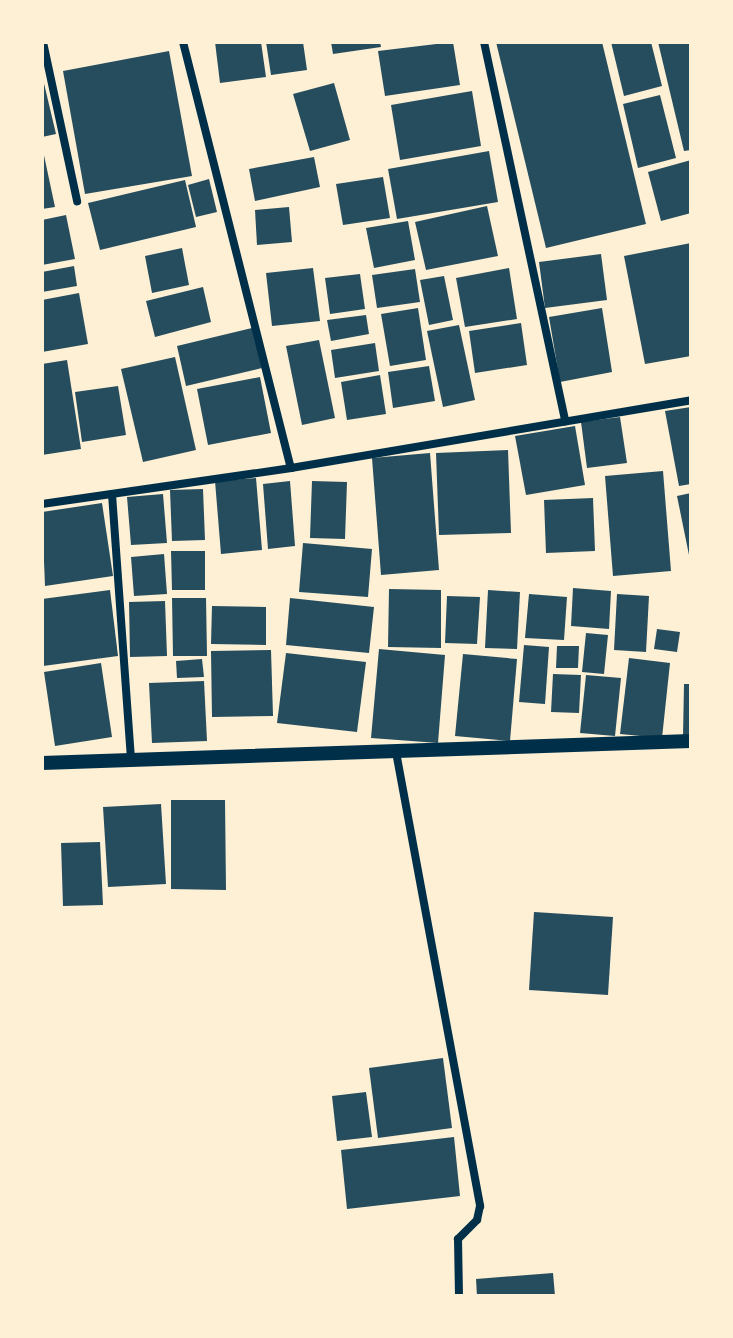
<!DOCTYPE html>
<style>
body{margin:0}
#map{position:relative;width:733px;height:1338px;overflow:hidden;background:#fdf0d5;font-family:Overpass,sans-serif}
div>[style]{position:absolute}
.building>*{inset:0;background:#264d5e}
.minor>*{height:8px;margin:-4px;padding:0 4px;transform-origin:4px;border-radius:4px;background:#003049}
.tertiary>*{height:14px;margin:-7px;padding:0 7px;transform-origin:7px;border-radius:7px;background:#003049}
span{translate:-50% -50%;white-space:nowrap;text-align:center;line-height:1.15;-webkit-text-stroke:6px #fdf0d5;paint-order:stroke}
.frame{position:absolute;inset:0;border:44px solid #fdf0d5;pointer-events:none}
</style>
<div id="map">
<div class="building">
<div style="clip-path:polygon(215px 42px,261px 42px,266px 77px,220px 83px)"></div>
<div style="clip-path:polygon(266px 42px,303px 42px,307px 70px,271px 75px)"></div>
<div style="clip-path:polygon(331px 42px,380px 42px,381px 47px,333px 54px)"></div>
<div style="clip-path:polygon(453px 42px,460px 85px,385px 96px,378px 51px)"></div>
<div style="clip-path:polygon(496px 42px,602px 42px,646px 224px,546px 248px)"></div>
<div style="clip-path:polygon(611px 42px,651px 42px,662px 86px,624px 96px)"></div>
<div style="clip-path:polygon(658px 42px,691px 42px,691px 150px,684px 151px)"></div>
<div style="clip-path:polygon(169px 51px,192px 176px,85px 194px,63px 71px)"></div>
<div style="clip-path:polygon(42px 75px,56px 134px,42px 137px)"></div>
<div style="clip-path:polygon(334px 83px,350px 140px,310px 151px,293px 94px)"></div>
<div style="clip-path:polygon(472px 91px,481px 146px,400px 160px,391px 105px)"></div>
<div style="clip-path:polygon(660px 95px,676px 158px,638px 168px,623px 104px)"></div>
<div style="clip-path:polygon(42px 146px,55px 207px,42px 209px)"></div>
<div style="clip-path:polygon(489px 151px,498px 202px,397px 219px,388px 169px)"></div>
<div style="clip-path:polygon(314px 157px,320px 187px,255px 201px,249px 169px)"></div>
<div style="clip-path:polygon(691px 160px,691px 213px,661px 221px,648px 172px)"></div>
<div style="clip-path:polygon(383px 177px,390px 218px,343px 225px,336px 184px)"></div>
<div style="clip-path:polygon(209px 179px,217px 212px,196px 217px,188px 185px)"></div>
<div style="clip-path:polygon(185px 180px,196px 227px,100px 250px,88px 203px)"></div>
<div style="clip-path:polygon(487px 206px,498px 256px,426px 270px,415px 222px)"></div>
<div style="clip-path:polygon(289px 207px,292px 242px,257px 245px,255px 210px)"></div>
<div style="clip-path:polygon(66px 215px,75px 259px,42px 265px,42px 220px)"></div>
<div style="clip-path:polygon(408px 221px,415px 260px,374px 268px,366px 228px)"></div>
<div style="clip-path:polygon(691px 243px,691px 356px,645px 364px,624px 256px)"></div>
<div style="clip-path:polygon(182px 248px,189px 285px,152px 293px,145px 256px)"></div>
<div style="clip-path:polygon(601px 254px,607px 300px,545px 308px,539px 262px)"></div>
<div style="clip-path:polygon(74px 266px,77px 286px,42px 292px,42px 272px)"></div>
<div style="clip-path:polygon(313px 268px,320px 321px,272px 326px,266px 273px)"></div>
<div style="clip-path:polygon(509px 268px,517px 319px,465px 327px,456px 278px)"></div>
<div style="clip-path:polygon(415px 269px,420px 302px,377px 308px,372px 275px)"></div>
<div style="clip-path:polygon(360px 274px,365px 309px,330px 314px,325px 278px)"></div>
<div style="clip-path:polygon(444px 276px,453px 320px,429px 325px,420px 280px)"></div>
<div style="clip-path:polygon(203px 287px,211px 322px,155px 337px,146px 301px)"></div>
<div style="clip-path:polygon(79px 293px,88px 344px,42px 352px,42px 300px)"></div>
<div style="clip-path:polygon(418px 308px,426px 360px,390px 366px,381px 314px)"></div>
<div style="clip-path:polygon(602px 308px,612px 372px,560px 382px,549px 317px)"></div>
<div style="clip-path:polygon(366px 315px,369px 334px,331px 341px,327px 320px)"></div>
<div style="clip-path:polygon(521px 323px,527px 365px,475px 373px,469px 331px)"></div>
<div style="clip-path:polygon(459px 325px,475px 400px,443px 407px,427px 331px)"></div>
<div style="clip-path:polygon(252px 328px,262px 368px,186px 386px,177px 346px)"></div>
<div style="clip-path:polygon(319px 340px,335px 418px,302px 425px,286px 346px)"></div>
<div style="clip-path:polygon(375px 343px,379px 371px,335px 378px,331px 350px)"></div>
<div style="clip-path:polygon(175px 357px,196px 450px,143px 462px,121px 369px)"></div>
<div style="clip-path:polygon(67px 360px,81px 449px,42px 455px,42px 364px)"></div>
<div style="clip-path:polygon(429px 366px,435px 401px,393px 408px,388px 372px)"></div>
<div style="clip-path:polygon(380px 375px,386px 414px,347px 420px,341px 382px)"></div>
<div style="clip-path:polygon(260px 377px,271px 433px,208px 445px,197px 389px)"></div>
<div style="clip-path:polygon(118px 386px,126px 435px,82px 442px,75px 392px)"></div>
<div style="clip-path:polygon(691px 407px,691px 484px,679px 486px,665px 411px)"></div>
<div style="clip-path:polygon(620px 417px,627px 463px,587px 468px,581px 422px)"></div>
<div style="clip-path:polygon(575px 426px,585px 485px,526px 495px,515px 436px)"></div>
<div style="clip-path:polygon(508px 450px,511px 533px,439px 535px,436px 453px)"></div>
<div style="clip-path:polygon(430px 453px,439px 570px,381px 575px,372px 458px)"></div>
<div style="clip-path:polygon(663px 471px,671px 571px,613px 576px,605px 476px)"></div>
<div style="clip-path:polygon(256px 478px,262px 550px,221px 554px,215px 481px)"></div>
<div style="clip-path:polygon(290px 481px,295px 546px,268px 549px,263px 484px)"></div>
<div style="clip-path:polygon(312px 481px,347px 482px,345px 539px,310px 538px)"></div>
<div style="clip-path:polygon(203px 489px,205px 540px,172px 541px,170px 490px)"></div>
<div style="clip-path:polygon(691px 493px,691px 560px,690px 560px,677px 496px)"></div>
<div style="clip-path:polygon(163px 494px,167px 543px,131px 545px,127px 497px)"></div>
<div style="clip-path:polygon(593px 498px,595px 551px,546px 553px,544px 500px)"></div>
<div style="clip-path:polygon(102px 503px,113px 576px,45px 586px,42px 512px)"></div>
<div style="clip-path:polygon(303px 543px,372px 549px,368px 597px,299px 592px)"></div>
<div style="clip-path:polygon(171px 551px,205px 551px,205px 590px,172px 590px)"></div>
<div style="clip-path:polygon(164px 554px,167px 594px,134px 596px,131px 557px)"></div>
<div style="clip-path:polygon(573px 588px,611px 591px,609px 629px,571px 626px)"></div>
<div style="clip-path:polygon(389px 589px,441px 590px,441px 648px,388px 647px)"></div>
<div style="clip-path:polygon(110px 590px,118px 656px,43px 666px,42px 599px)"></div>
<div style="clip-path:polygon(488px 590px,520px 592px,517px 649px,485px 648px)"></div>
<div style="clip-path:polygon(529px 594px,567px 597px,564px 640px,525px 638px)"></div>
<div style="clip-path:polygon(617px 594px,649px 596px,646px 652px,614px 650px)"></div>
<div style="clip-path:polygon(447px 596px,480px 597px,477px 644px,445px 643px)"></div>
<div style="clip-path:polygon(172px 598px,206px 598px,207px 656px,173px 656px)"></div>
<div style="clip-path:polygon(290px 598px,374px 607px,369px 653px,286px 645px)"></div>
<div style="clip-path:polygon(165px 601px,167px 656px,130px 657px,129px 602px)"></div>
<div style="clip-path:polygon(212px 606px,266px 607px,266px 645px,211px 644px)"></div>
<div style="clip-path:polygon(657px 629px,680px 632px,677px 652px,654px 649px)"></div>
<div style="clip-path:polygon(586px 633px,608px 635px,604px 674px,582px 672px)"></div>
<div style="clip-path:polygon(524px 645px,549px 647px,545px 704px,519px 702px)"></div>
<div style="clip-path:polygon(557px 646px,579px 646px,578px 668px,556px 668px)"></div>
<div style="clip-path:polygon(379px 649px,445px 655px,438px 743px,371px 738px)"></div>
<div style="clip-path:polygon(271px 650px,273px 716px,212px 717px,211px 651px)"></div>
<div style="clip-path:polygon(286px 653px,366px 662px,357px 732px,277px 723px)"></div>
<div style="clip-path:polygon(463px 654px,517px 659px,510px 741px,455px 736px)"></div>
<div style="clip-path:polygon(629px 658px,670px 663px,662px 738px,620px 734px)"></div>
<div style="clip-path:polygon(202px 659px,204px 677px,177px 678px,176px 661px)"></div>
<div style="clip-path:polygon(101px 663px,112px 737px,55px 746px,44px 672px)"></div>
<div style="clip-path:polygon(553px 674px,581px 675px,579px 713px,551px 712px)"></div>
<div style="clip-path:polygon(586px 675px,621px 678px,615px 736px,580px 733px)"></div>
<div style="clip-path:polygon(204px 681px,207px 741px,152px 743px,149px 683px)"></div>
<div style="clip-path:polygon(684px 684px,691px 684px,691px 736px,683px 736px)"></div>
<div style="clip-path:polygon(171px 800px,225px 800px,226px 890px,171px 889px)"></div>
<div style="clip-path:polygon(161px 804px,166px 884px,108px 887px,103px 807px)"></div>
<div style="clip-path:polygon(100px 842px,103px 905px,63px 906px,61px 843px)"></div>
<div style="clip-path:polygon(534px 912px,613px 917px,608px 995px,529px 990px)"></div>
<div style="clip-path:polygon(443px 1058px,452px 1128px,378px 1138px,369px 1068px)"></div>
<div style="clip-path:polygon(366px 1092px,372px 1137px,337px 1141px,332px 1096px)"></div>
<div style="clip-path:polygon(454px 1137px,460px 1196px,347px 1209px,341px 1150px)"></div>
<div style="clip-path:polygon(553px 1273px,555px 1296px,477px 1296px,476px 1279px)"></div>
</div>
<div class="minor">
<div style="left:43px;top:42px;width:163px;rotate:77.9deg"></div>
<div style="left:183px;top:42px;width:439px;rotate:75.8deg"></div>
<div style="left:484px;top:42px;width:388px;rotate:77.9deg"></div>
<div style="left:112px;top:494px;width:267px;rotate:85.9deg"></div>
<div style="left:42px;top:504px;width:252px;rotate:-8.2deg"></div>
<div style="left:291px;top:468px;width:406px;rotate:-9.6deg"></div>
<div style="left:396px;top:752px;width:462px;rotate:79.5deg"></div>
<div style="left:480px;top:1206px;width:14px;rotate:102deg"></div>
<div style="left:477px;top:1220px;width:27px;rotate:135deg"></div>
<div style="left:458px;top:1239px;width:57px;rotate:89deg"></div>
</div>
<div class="tertiary">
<div style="left:42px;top:763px;width:649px;rotate:-1.94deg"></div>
</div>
<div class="frame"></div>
</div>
